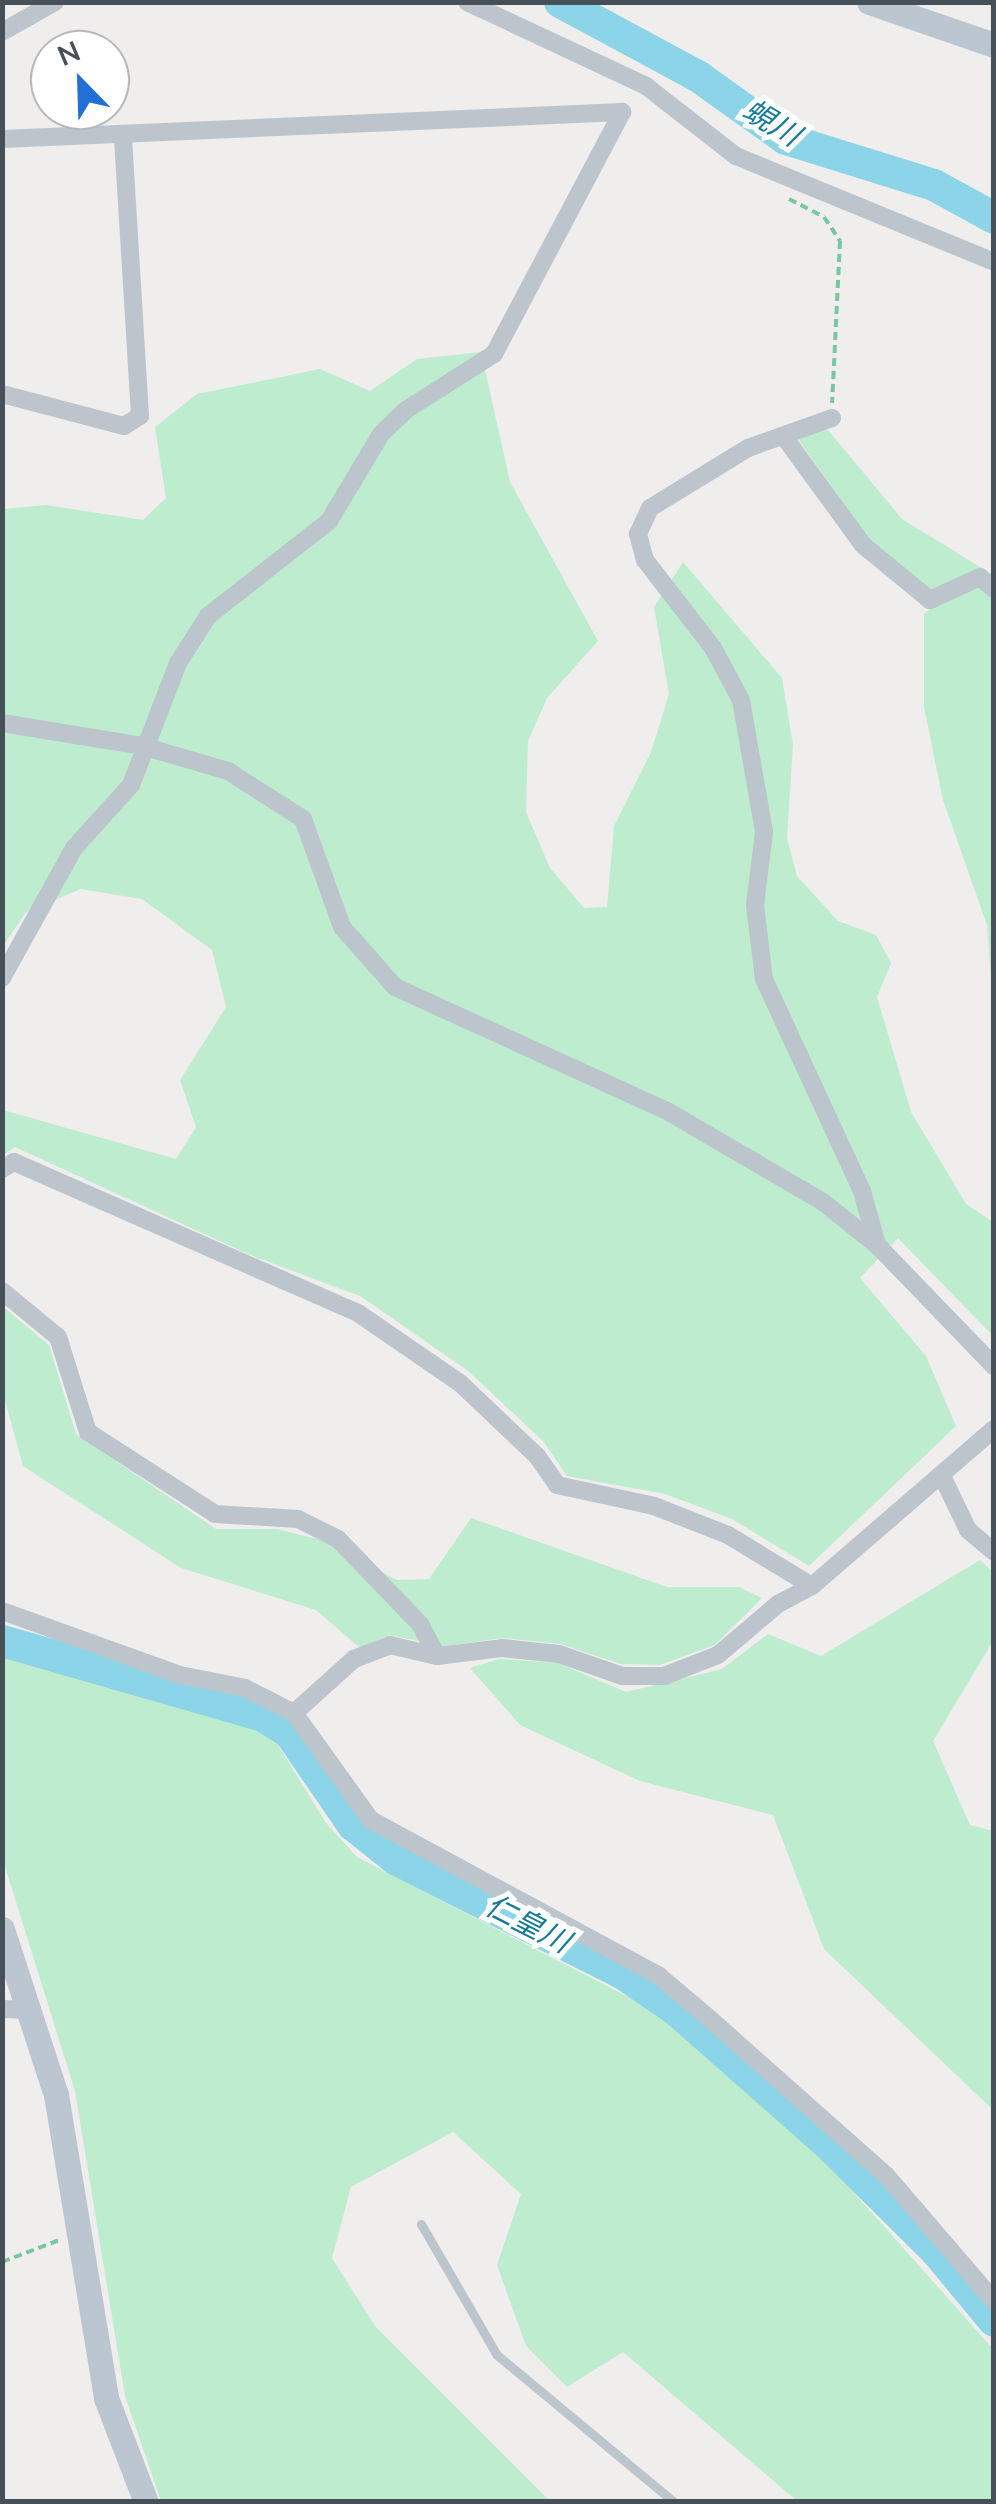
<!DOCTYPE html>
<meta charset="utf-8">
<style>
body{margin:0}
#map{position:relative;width:996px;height:2504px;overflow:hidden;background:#f0eded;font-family:"Nunito Sans","Noto Sans JP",sans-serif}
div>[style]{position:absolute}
.green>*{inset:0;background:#bdeccf}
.river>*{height:32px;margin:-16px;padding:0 16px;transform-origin:16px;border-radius:16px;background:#8cd4e7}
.path>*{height:4px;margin-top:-2px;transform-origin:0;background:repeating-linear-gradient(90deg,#77c8a0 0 8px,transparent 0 13px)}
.lane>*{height:9px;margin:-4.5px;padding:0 4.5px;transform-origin:4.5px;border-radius:4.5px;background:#bcc5cc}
.street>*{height:18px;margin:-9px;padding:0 9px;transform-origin:9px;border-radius:9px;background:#bcc5cc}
.secondary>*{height:25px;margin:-12.5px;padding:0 12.5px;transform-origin:12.5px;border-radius:12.5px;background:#bcc6d0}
span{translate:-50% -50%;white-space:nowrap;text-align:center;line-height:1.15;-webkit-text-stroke:10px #fff;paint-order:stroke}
.water-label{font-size:30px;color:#147c98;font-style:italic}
.frame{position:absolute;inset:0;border:5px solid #465059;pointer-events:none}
.north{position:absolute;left:30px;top:30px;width:100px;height:100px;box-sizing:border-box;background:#fff;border:2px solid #b5b9bd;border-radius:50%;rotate:337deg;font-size:28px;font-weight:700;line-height:40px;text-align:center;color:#465059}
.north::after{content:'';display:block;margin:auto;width:35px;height:45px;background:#2270d5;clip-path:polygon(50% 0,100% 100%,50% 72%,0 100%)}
</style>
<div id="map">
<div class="green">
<div style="clip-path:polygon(481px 352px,510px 482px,598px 641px,547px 698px,528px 741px,526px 812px,550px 868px,584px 908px,607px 907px,614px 826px,651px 752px,669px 694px,654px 607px,683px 562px,782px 678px,793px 745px,787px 838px,797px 876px,838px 921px,876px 935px,891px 963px,877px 997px,911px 1112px,966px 1204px,993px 1222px,993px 1336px,898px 1238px,860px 1278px,926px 1356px,956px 1426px,809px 1566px,732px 1519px,665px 1494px,567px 1476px,544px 1442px,467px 1370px,360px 1296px,250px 1255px,15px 1147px,3px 1155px,3px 1110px,176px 1159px,196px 1127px,180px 1080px,226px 1007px,212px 950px,142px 899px,81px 889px,26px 912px,3px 946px,3px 509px,46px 505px,143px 520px,166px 498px,155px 427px,197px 394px,320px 369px,370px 391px,417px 359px)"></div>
<div style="clip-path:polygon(828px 430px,902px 519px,993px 575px,993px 1006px,987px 925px,943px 800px,924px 707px,924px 614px,940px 601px,869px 539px,796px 436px)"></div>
<div style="clip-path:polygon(2px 1306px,49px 1345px,76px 1434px,216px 1529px,277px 1529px,321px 1540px,397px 1580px,429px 1579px,471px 1518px,667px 1587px,739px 1587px,762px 1598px,715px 1645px,660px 1665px,621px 1664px,560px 1644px,503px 1638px,444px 1646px,389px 1635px,360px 1648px,316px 1610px,181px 1568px,23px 1466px,3px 1393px)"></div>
<div style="clip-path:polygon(980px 1560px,993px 1572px,993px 1641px,933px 1741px,970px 1825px,993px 1831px,993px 2110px,824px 1949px,773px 1815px,640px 1781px,520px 1725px,470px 1668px,499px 1659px,558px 1663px,626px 1692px,722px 1669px,768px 1634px,821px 1656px)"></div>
<div style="clip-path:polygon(3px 1647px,270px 1732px,326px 1823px,357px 1857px,667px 2017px,825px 2160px,993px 2349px,993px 2501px,797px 2501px,623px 2352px,567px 2387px,526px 2346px,497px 2265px,521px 2194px,453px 2132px,351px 2187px,332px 2258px,375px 2326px,550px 2501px,161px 2501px,125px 2396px,75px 2091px,3px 1860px)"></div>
</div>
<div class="river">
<div style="left:560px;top:2px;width:158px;rotate:28.3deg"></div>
<div style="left:699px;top:77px;width:107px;rotate:35.5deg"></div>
<div style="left:786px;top:139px;width:155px;rotate:17.3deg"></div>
<div style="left:934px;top:185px;width:68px;rotate:28.8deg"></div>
<div style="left:2px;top:1641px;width:272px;rotate:16deg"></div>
<div style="left:263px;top:1716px;width:31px;rotate:32deg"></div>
<div style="left:289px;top:1732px;width:113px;rotate:55.5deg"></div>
<div style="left:353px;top:1825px;width:56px;rotate:38.5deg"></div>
<div style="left:397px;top:1860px;width:252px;rotate:26.7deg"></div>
<div style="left:622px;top:1973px;width:64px;rotate:34.2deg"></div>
<div style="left:675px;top:2009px;width:204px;rotate:41.4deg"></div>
<div style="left:828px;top:2144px;width:153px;rotate:44.7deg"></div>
<div style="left:937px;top:2252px;width:89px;rotate:50.4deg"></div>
</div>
<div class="path">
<div style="left:789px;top:199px;width:39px;rotate:27deg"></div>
<div style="left:824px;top:217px;width:29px;rotate:56deg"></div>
<div style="left:840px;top:241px;width:162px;rotate:92.8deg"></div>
<div style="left:2px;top:2262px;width:61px;rotate:-21.1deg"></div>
</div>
<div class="lane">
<div style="left:421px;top:2224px;width:151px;rotate:59.9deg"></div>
<div style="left:497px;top:2355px;width:230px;rotate:39.7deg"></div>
</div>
<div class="street">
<div style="left:467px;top:2px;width:198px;rotate:25.1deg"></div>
<div style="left:646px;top:86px;width:114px;rotate:37.9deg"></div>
<div style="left:736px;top:156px;width:279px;rotate:22.3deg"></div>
<div style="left:2px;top:32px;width:61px;rotate:-29.5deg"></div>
<div style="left:2px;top:139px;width:621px;rotate:-2.49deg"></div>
<div style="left:2px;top:394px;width:126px;rotate:14.7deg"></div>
<div style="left:124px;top:426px;width:19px;rotate:-32deg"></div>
<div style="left:140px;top:416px;width:282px;rotate:-93.5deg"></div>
<div style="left:832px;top:418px;width:89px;rotate:160.3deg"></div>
<div style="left:748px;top:448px;width:115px;rotate:148.5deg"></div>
<div style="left:650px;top:508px;width:29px;rotate:115deg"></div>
<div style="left:638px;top:534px;width:27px;rotate:75deg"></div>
<div style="left:645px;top:560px;width:111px;rotate:52.3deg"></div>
<div style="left:713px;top:648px;width:59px;rotate:61.7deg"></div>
<div style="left:741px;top:700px;width:134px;rotate:80.1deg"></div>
<div style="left:764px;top:832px;width:74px;rotate:97deg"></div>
<div style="left:755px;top:905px;width:75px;rotate:83.1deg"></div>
<div style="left:764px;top:979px;width:234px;rotate:65.2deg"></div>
<div style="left:862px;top:1191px;width:56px;rotate:74.5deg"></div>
<div style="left:785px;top:438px;width:132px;rotate:53.9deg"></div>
<div style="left:863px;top:545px;width:87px;rotate:39.4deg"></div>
<div style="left:930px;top:600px;width:55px;rotate:-24.7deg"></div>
<div style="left:980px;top:577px;width:18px;rotate:41deg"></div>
<div style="left:2px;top:723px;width:142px;rotate:9.3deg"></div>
<div style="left:142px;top:746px;width:90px;rotate:16.2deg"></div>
<div style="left:228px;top:771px;width:89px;rotate:32.6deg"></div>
<div style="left:303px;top:819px;width:115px;rotate:70.1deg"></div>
<div style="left:342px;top:927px;width:80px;rotate:48.5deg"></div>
<div style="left:395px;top:987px;width:301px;rotate:24.5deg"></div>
<div style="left:669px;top:1112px;width:178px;rotate:30.3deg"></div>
<div style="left:823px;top:1202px;width:70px;rotate:38.7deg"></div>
<div style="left:878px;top:1246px;width:167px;rotate:46deg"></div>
<div style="left:2px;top:978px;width:149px;rotate:-61deg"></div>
<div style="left:74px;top:848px;width:85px;rotate:-47.9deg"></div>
<div style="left:131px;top:785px;width:131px;rotate:-68.9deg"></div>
<div style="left:178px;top:663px;width:56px;rotate:-57.4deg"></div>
<div style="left:208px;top:616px;width:154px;rotate:-38.1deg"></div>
<div style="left:329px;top:521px;width:101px;rotate:-59.1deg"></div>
<div style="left:381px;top:434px;width:35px;rotate:-44deg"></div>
<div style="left:406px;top:410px;width:104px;rotate:-32.5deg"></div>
<div style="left:494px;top:354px;width:274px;rotate:-62.1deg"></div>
<div style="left:2px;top:1169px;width:14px;rotate:-30deg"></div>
<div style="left:14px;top:1162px;width:376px;rotate:23.7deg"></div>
<div style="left:358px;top:1313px;width:124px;rotate:34.5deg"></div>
<div style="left:460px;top:1383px;width:106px;rotate:43.5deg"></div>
<div style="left:537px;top:1456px;width:35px;rotate:55deg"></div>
<div style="left:557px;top:1485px;width:99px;rotate:12.2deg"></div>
<div style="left:654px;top:1506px;width:79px;rotate:21.4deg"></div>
<div style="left:728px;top:1535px;width:98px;rotate:31.3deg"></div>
<div style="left:2px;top:1291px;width:72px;rotate:39.4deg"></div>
<div style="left:58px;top:1337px;width:100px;rotate:72.5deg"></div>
<div style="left:88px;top:1432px;width:151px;rotate:32.8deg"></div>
<div style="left:215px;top:1514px;width:83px;rotate:3.4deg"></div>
<div style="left:298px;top:1519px;width:45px;rotate:26.6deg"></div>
<div style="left:338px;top:1539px;width:118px;rotate:46deg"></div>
<div style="left:420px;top:1624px;width:36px;rotate:62deg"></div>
<div style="left:942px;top:1476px;width:60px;rotate:64.3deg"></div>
<div style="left:968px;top:1530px;width:34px;rotate:40deg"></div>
<div style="left:2px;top:1611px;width:189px;rotate:19.8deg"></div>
<div style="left:180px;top:1675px;width:66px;rotate:11.3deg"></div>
<div style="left:245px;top:1688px;width:55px;rotate:27deg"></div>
<div style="left:294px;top:1713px;width:132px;rotate:54.3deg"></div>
<div style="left:371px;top:1820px;width:328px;rotate:28.4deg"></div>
<div style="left:659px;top:1976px;width:67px;rotate:40.1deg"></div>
<div style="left:710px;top:2019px;width:235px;rotate:41.6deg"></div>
<div style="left:886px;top:2175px;width:166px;rotate:49.4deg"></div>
<div style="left:294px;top:1713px;width:81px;rotate:-42deg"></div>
<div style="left:354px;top:1659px;width:39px;rotate:-21deg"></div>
<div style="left:390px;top:1645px;width:48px;rotate:13.2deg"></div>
<div style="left:437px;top:1656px;width:65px;rotate:-7deg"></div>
<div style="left:502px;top:1648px;width:57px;rotate:6deg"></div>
<div style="left:559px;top:1654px;width:67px;rotate:19.2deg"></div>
<div style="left:622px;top:1676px;width:42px"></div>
<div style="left:664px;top:1676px;width:58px;rotate:-21.3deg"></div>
<div style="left:718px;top:1655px;width:79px;rotate:-40.4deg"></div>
<div style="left:778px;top:1604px;width:38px;rotate:-28deg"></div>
<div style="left:812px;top:1586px;width:240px;rotate:-40.8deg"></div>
<div style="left:2px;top:2009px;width:30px;rotate:2deg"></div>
</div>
<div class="secondary">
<div style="left:869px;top:2px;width:132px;rotate:19deg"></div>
<div style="left:2px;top:1929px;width:175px;rotate:72deg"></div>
<div style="left:56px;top:2095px;width:307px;rotate:80.6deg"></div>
<div style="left:106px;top:2398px;width:111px;rotate:69deg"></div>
</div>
<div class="water-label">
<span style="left:771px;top:124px;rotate:31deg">蜆川</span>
<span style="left:527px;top:1925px;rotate:27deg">仁皇川</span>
</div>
<div class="frame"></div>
<div class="north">N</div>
</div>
